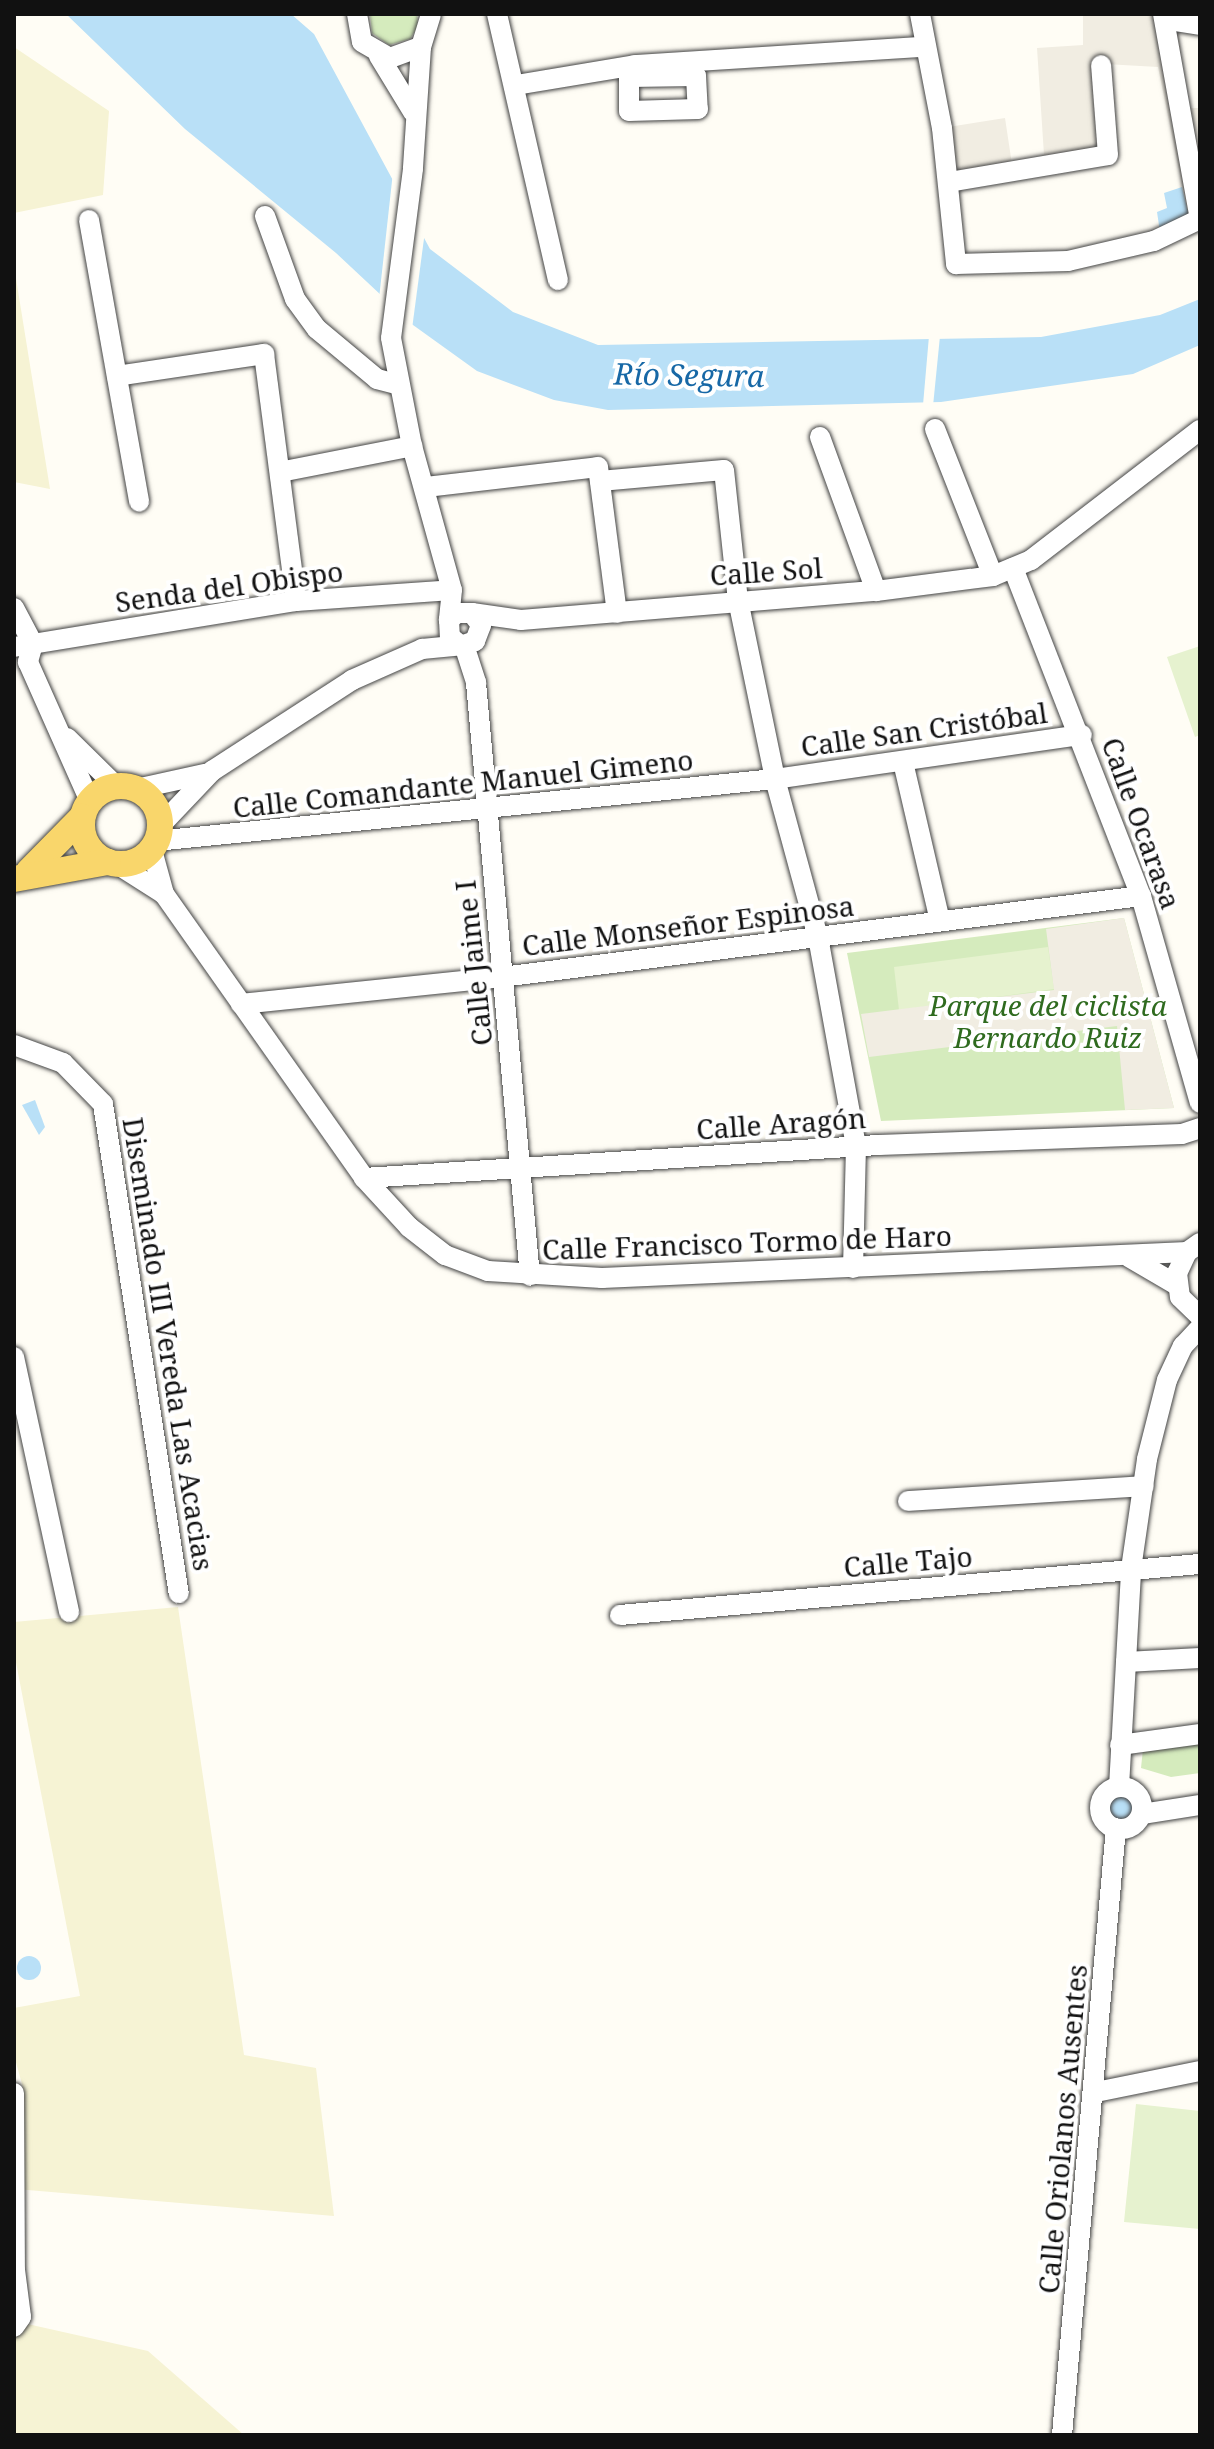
<!DOCTYPE html>
<meta charset="utf-8">
<style>
body{margin:0}
#map{position:relative;width:1214px;height:2449px;overflow:hidden;background:#fffdf5;font-family:"Noto Serif",serif}
div>[style]{position:absolute}
.farmland>*{inset:0;background:#f6f3d4}
.green>*{inset:0;background:#d5ebbd}
.pitch>*{inset:0;background:#e6f2cf}
.plaza>*{inset:0;background:#f1ede2}
.water>*{inset:0;background:#b9e0f7}
.round{border-radius:50%}
.pier>*{inset:0;background:#fffdf5}
.roads{filter:drop-shadow(0 0 2px #444) drop-shadow(0 0 2px #444)}
.minor>*{height:20px;margin:-10px;padding:0 10px;transform-origin:10px;border-radius:10px;background:#fff}
.minor>.ring{margin:-10px;padding:0;box-sizing:content-box;background:none;border:20px solid #fff;border-radius:50%}
.major>*{height:26px;margin:-13px;padding:0 13px;transform-origin:13px;border-radius:13px;background:#f9d66b}
.major>.ring{margin:-13px;padding:0;box-sizing:content-box;background:none;border:26px solid #f9d66b;border-radius:50%}
span{translate:-50% -50%;white-space:nowrap;text-align:center;line-height:1.15;-webkit-text-stroke:8px #fff;paint-order:stroke}
.street-label{font-size:28px;color:#111}
.park-label{font-size:28px;color:#2f6b1f;font-style:italic}
.water-label{font-size:30px;color:#1768a6;font-style:italic}
.frame{position:absolute;inset:0;border:16px solid #111;pointer-events:none}
</style>
<div id="map">
<div class="farmland">
<div style="clip-path:polygon(14px 47px,109px 111px,103px 195px,14px 213px)"></div>
<div style="clip-path:polygon(14px 266px,50px 489px,14px 482px)"></div>
<div style="clip-path:polygon(178px 1607px,244px 2055px,316px 2068px,334px 2216px,16px 2189px,23px 2088px,14px 2055px,14px 2008px,80px 1996px,14px 1652px,14px 1622px)"></div>
<div style="clip-path:polygon(14px 2321px,148px 2351px,244px 2435px,14px 2435px)"></div>
</div>
<div class="green">
<div style="clip-path:polygon(370px 14px,417px 14px,418px 26px,410px 39px,389px 45px,372px 33px)"></div>
<div style="clip-path:polygon(1124px 918px,1174px 1108px,881px 1121px,847px 953px)"></div>
<div style="clip-path:polygon(1200px 1741px,1200px 1773px,1171px 1777px,1141px 1768px,1143px 1749px)"></div>
</div>
<div class="pitch">
<div style="clip-path:polygon(1200px 646px,1200px 735px,1195px 737px,1167px 657px)"></div>
<div style="clip-path:polygon(1048px 947px,1054px 989px,899px 1010px,894px 967px)"></div>
<div style="clip-path:polygon(1136px 2104px,1200px 2111px,1200px 2229px,1124px 2222px)"></div>
</div>
<div class="plaza">
<div style="clip-path:polygon(1083px 14px,1167px 14px,1179px 28px,1185px 108px,1200px 108px,1200px 219px,1190px 224px,1158px 67px,1105px 64px,1107px 149px,1044px 155px,1037px 48px,1083px 45px)"></div>
<div style="clip-path:polygon(1005px 118px,1013px 171px,949px 182px,942px 128px)"></div>
<div style="clip-path:polygon(1124px 918px,1174px 1108px,1125px 1110px,1117px 1026px,869px 1057px,861px 1014px,1054px 990px,1046px 929px)"></div>
</div>
<div class="water">
<div style="clip-path:polygon(66px 14px,291px 14px,314px 34px,430px 249px,513px 312px,598px 345px,1041px 337px,1160px 315px,1200px 299px,1200px 345px,1133px 374px,941px 402px,608px 410px,554px 400px,477px 371px,413px 325px,336px 253px,185px 129px)"></div>
<div style="clip-path:polygon(1182px 187px,1190px 221px,1160px 232px,1157px 212px,1167px 208px,1164px 193px)"></div>
<div style="clip-path:polygon(35px 1100px,45px 1127px,39px 1135px,22px 1105px)"></div>
<div class="round" style="left:1108px;top:1795px;width:26px;height:26px"></div>
<div class="round" style="left:17px;top:1956px;width:24px;height:24px"></div>
</div>
<div class="pier">
<div style="clip-path:polygon(393px 172px,425px 231px,412px 329px,379px 299px)"></div>
<div style="clip-path:polygon(929px 336px,940px 336px,933px 406px,923px 405px)"></div>
</div>
<div class="roads">
<div class="minor">
<div style="left:357px;top:14px;width:28px;rotate:80deg"></div>
<div style="left:362px;top:42px;width:32px;rotate:30deg"></div>
<div style="left:390px;top:58px;width:33px;rotate:-20deg"></div>
<div style="left:421px;top:47px;width:34px;rotate:-73deg"></div>
<div style="left:497px;top:14px;width:273px;rotate:77.1deg"></div>
<div style="left:920px;top:14px;width:116px;rotate:79.1deg"></div>
<div style="left:942px;top:128px;width:137px;rotate:84.1deg"></div>
<div style="left:956px;top:264px;width:112px;rotate:-1.5deg"></div>
<div style="left:1068px;top:261px;width:88px;rotate:-13.1deg"></div>
<div style="left:1154px;top:241px;width:51px;rotate:-25.6deg"></div>
<div style="left:1163px;top:14px;width:208px;rotate:79.8deg"></div>
<div style="left:1167px;top:14px;width:11px;rotate:38deg"></div>
<div style="left:1176px;top:21px;width:24px;rotate:9deg"></div>
<div style="left:421px;top:47px;width:122px;rotate:93.8deg"></div>
<div style="left:413px;top:169px;width:170px;rotate:97.4deg"></div>
<div style="left:391px;top:338px;width:110px;rotate:79deg"></div>
<div style="left:412px;top:446px;width:149px;rotate:74.5deg"></div>
<div style="left:452px;top:590px;width:30px;rotate:96deg"></div>
<div style="left:379px;top:56px;width:66px;rotate:58.7deg"></div>
<div style="left:696px;top:76px;width:33px;rotate:87deg"></div>
<div style="left:698px;top:109px;width:69px;rotate:178.3deg"></div>
<div style="left:629px;top:111px;width:34px;rotate:-90deg"></div>
<div style="left:629px;top:77px;width:67px;rotate:-0.9deg"></div>
<div style="left:516px;top:85px;width:121px;rotate:-9.5deg"></div>
<div style="left:635px;top:65px;width:291px;rotate:-3.6deg"></div>
<div style="left:949px;top:182px;width:161px;rotate:-9.6deg"></div>
<div style="left:1108px;top:155px;width:90px;rotate:-94.4deg"></div>
<div style="left:265px;top:216px;width:88px;rotate:70.1deg"></div>
<div style="left:295px;top:299px;width:37px;rotate:54deg"></div>
<div style="left:317px;top:329px;width:78px;rotate:39.8deg"></div>
<div style="left:377px;top:379px;width:23px;rotate:15deg"></div>
<div style="left:89px;top:220px;width:286px;rotate:79.9deg"></div>
<div style="left:117px;top:376px;width:149px;rotate:-8.5deg"></div>
<div style="left:264px;top:354px;width:249px;rotate:82.6deg"></div>
<div style="left:935px;top:429px;width:158px;rotate:68.5deg"></div>
<div style="left:820px;top:437px;width:164px;rotate:70deg"></div>
<div style="left:280px;top:472px;width:135px;rotate:-11.1deg"></div>
<div style="left:600px;top:481px;width:124px;rotate:-5.1deg"></div>
<div style="left:724px;top:470px;width:131px;rotate:83.9deg"></div>
<div style="left:738px;top:600px;width:183px;rotate:78.3deg"></div>
<div style="left:775px;top:779px;width:164px;rotate:74.8deg"></div>
<div style="left:818px;top:937px;width:212px;rotate:79.7deg"></div>
<div style="left:856px;top:1146px;width:122px;rotate:91.4deg"></div>
<div style="left:426px;top:487px;width:173px;rotate:-6.6deg"></div>
<div style="left:598px;top:467px;width:147px;rotate:82.6deg"></div>
<div style="left:1013px;top:568px;width:352px;rotate:68.7deg"></div>
<div style="left:1141px;top:896px;width:215px;rotate:74.1deg"></div>
<div style="left:14px;top:608px;width:41px;rotate:62.2deg"></div>
<div style="left:33px;top:644px;width:19px;rotate:106deg"></div>
<div style="left:28px;top:662px;width:152px;rotate:66deg"></div>
<div style="left:472px;top:613px;width:49px;rotate:8.1deg"></div>
<div style="left:521px;top:620px;width:356px;rotate:-4.7deg"></div>
<div style="left:876px;top:591px;width:118px;rotate:-7.3deg"></div>
<div style="left:993px;top:576px;width:41px;rotate:-22.8deg"></div>
<div style="left:1031px;top:560px;width:213px;rotate:-37.6deg"></div>
<div style="left:464px;top:645px;width:40px;rotate:72deg"></div>
<div style="left:476px;top:683px;width:595px;rotate:84.8deg"></div>
<div style="left:14px;top:647px;width:286px;rotate:-9.3deg"></div>
<div style="left:296px;top:601px;width:156px;rotate:-4deg"></div>
<div style="left:67px;top:738px;width:69px;rotate:44.4deg"></div>
<div style="left:903px;top:762px;width:163px;rotate:76.9deg"></div>
<div style="left:136px;top:789px;width:71px;rotate:-12.3deg"></div>
<div style="left:160px;top:826px;width:76px;rotate:-46.6deg"></div>
<div style="left:212px;top:771px;width:167px;rotate:-33deg"></div>
<div style="left:352px;top:680px;width:77px;rotate:-23.9deg"></div>
<div style="left:422px;top:649px;width:42px;rotate:-5.4deg"></div>
<div style="left:464px;top:645px;width:12px;rotate:-20deg"></div>
<div style="left:475px;top:641px;width:17px;rotate:-69deg"></div>
<div style="left:481px;top:625px;width:15px;rotate:-127deg"></div>
<div style="left:472px;top:613px;width:15px;rotate:180deg"></div>
<div style="left:457px;top:613px;width:11px;rotate:139deg"></div>
<div style="left:449px;top:620px;width:17px;rotate:87deg"></div>
<div style="left:450px;top:637px;width:11px;rotate:38deg"></div>
<div style="left:156px;top:841px;width:622px;rotate:-5.72deg"></div>
<div style="left:775px;top:779px;width:310px;rotate:-8.2deg"></div>
<div style="left:152px;top:850px;width:46px;rotate:74.7deg"></div>
<div style="left:164px;top:894px;width:347px;rotate:54.8deg"></div>
<div style="left:364px;top:1178px;width:67px;rotate:47.4deg"></div>
<div style="left:409px;top:1227px;width:46px;rotate:37.9deg"></div>
<div style="left:445px;top:1255px;width:46px;rotate:20.4deg"></div>
<div style="left:488px;top:1271px;width:114px;rotate:3.5deg"></div>
<div style="left:602px;top:1278px;width:586px;rotate:-2.54deg"></div>
<div style="left:117px;top:864px;width:56px;rotate:32.6deg"></div>
<div style="left:241px;top:1004px;width:262px;rotate:-5.9deg"></div>
<div style="left:502px;top:977px;width:644px;rotate:-7.22deg"></div>
<div style="left:14px;top:1045px;width:52px;rotate:20.2deg"></div>
<div style="left:63px;top:1063px;width:57px;rotate:45.7deg"></div>
<div style="left:103px;top:1104px;width:495px;rotate:81.2deg"></div>
<div style="left:364px;top:1178px;width:516px;rotate:-3.67deg"></div>
<div style="left:879px;top:1145px;width:303px;rotate:-2.1deg"></div>
<div style="left:1182px;top:1134px;width:19px;rotate:-18deg"></div>
<div style="left:1200px;top:1243px;width:16px;rotate:145deg"></div>
<div style="left:1187px;top:1252px;width:23px;rotate:115deg"></div>
<div style="left:1177px;top:1273px;width:24px;rotate:83deg"></div>
<div style="left:1180px;top:1297px;width:28px;rotate:44deg"></div>
<div style="left:1129px;top:1257px;width:56px;rotate:30.3deg"></div>
<div style="left:14px;top:1357px;width:261px;rotate:77.8deg"></div>
<div style="left:908px;top:1501px;width:236px;rotate:-3.6deg"></div>
<div style="left:620px;top:1615px;width:582px;rotate:-5.03deg"></div>
<div style="left:1126px;top:1662px;width:74px;rotate:-3.1deg"></div>
<div style="left:1120px;top:1745px;width:81px;rotate:-7.8deg"></div>
<div style="left:1119px;top:1787px;width:218px;rotate:-86.8deg"></div>
<div style="left:1131px;top:1569px;width:111px;rotate:-81.7deg"></div>
<div style="left:1147px;top:1459px;width:81px;rotate:-75.8deg"></div>
<div style="left:1167px;top:1380px;width:38px;rotate:-65deg"></div>
<div style="left:1183px;top:1346px;width:25px;rotate:-47deg"></div>
<div class="ring" style="left:1100px;top:1787px;width:22px;height:22px"></div>
<div style="left:1142px;top:1814px;width:59px;rotate:-8.8deg"></div>
<div style="left:1096px;top:2092px;width:106px;rotate:-11.4deg"></div>
<div style="left:14px;top:2093px;width:177px;rotate:89.7deg"></div>
<div style="left:15px;top:2270px;width:47px;rotate:82.7deg"></div>
<div style="left:21px;top:2317px;width:12px;rotate:125deg"></div>
<div style="left:1062px;top:2435px;width:609px;rotate:-84.92deg"></div>
</div>
<div class="major">
<div class="ring" style="left:82px;top:786px;width:52px;height:52px"></div>
<div style="left:29px;top:871px;width:76px;rotate:-45.5deg"></div>
<div style="left:14px;top:879px;width:95px;rotate:-10.4deg"></div>
</div>
</div>
<div class="street-label">
<span style="left:766px;top:571px;rotate:-4deg">Calle Sol</span>
<span style="left:229px;top:586px;rotate:-8deg">Senda del Obispo</span>
<span style="left:924px;top:729px;rotate:-8deg">Calle San Cristóbal</span>
<span style="left:463px;top:783px;rotate:-6deg">Calle Comandante Manuel Gimeno</span>
<span style="left:1142px;top:823px;rotate:70deg">Calle Ocarasa</span>
<span style="left:688px;top:925px;rotate:-7deg">Calle Monseñor Espinosa</span>
<span style="left:473px;top:963px;rotate:-96deg">Calle Jaime I</span>
<span style="left:781px;top:1123px;rotate:-4deg">Calle Aragón</span>
<span style="left:747px;top:1242px;rotate:-2deg">Calle Francisco Tormo de Haro</span>
<span style="left:169px;top:1344px;rotate:81deg">Diseminado III Vereda Las Acacias</span>
<span style="left:908px;top:1561px;rotate:-5deg">Calle Tajo</span>
<span style="left:1062px;top:2129px;rotate:-85deg">Calle Oriolanos Ausentes</span>
</div>
<div class="park-label">
<span style="left:1048px;top:1021px">Parque del ciclista<br>Bernardo Ruiz</span>
</div>
<div class="water-label">
<span style="left:689px;top:375px;rotate:1deg">Río Segura</span>
</div>
<div class="frame"></div>
</div>
